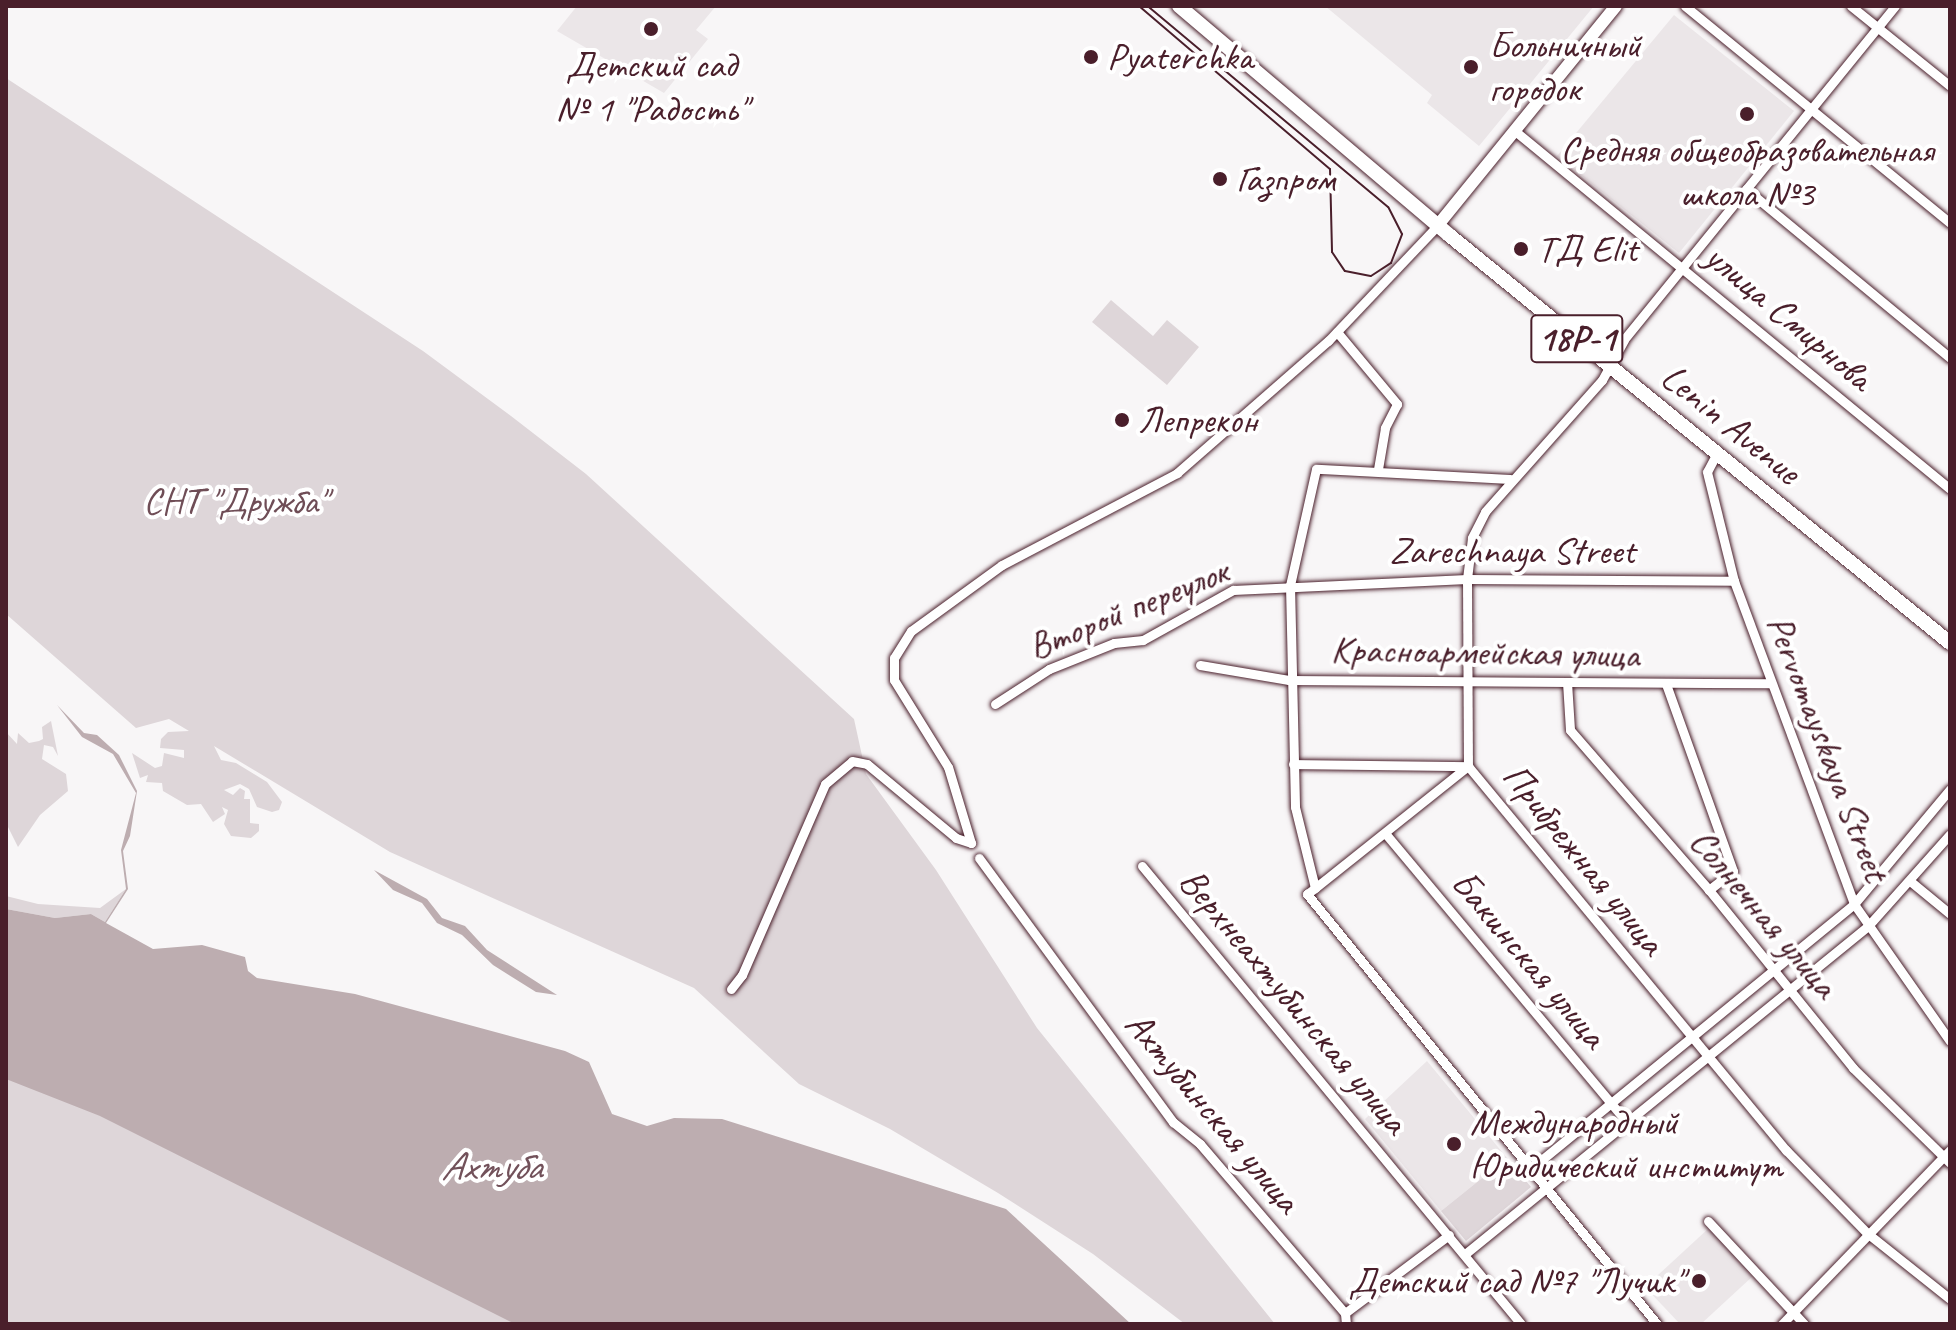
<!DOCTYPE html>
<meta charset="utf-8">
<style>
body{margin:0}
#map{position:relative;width:1956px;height:1330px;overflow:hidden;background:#f8f6f7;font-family:Caveat,sans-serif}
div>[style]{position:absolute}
.built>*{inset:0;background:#ebe6e8}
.green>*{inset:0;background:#ded6d9}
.water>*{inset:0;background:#bdadb0}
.roads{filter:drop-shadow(0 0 2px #4a1f2b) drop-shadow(0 0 2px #4a1f2b)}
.street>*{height:9px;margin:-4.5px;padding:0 4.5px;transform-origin:4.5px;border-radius:4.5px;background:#fff}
.secondary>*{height:12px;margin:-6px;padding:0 6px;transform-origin:6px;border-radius:6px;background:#fff}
.primary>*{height:14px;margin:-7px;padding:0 7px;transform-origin:7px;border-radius:7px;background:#fff}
.tram>*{height:2px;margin:-1px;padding:0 1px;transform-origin:1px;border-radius:1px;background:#4a1f2b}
.dots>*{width:22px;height:22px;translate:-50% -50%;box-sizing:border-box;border:4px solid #fff;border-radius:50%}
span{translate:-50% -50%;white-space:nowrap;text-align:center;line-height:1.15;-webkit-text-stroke:8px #fff;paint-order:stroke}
.shield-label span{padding:2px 6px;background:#fff;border:2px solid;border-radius:6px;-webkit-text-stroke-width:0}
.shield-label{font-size:36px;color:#4a1f2b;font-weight:700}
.poi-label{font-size:38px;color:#4a1f2b}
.left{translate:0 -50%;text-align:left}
.right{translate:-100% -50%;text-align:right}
.street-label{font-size:38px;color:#4a1f2b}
.park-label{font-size:38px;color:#6f4d56}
.water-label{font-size:40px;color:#72515a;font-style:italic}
.frame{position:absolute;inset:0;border:8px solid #4a1f2b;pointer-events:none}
</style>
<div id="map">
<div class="built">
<div style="clip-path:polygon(577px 6px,716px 6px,696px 30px,708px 39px,664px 93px,557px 31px)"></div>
<div style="clip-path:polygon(1325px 6px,1594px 6px,1479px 146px,1427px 103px,1432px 95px)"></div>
<div style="clip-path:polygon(1674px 15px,1794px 111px,1679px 253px,1557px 156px)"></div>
<div style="clip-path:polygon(1427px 1061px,1507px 1158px,1441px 1211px,1365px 1119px)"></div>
<div style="clip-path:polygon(1709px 1228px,1753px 1276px,1701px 1324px,1680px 1324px,1645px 1287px)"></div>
</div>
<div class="green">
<div style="clip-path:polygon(6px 78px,423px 351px,511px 416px,586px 474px,854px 719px,866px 774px,936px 870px,1037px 1028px,1275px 1324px,1185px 1324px,1093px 1254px,998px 1193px,890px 1129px,799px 1084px,694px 988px,390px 852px,214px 746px,221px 760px,236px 763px,267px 782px,282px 802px,279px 810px,272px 812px,257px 807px,249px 789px,240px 784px,224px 790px,233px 795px,240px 788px,245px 791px,244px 799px,250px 799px,250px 823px,259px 824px,259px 831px,251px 838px,231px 836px,224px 824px,228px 810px,222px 807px,225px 814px,213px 822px,201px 804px,187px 805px,163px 791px,162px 783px,146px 782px,148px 775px,140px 778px,132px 753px,155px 768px,162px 766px,164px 753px,184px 758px,184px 750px,160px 748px,161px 739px,168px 732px,189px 731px,169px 719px,136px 728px,6px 614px)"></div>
<div style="clip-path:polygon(1111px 300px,1153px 336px,1167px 320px,1199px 347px,1167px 385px,1092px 322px)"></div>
<div style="clip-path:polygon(51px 721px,58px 756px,53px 747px,44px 745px,42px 759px,66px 774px,68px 791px,40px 815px,18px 847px,6px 823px,6px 732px,17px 744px,18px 733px,29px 743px,39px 741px,43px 739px,42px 727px)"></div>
<div style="clip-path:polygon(126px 889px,105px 922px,91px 914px,55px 918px,6px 909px,6px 896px,38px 904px,100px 908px)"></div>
<div style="clip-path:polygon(6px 1057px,542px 1324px,6px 1324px)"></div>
<div style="clip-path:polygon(1507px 1158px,1531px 1187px,1466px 1241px,1441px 1211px)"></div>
</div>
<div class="water">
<div style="clip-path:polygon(57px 705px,84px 733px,97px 735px,119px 755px,137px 791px,130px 836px,123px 851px,128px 889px,106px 923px,153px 949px,202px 945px,245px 957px,248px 971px,257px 978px,355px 994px,565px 1051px,589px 1062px,612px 1114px,647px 1126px,674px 1118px,722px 1119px,1006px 1209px,1131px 1324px,515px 1324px,100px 1116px,6px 1079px,6px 909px,55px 918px,91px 914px,105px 922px,126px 889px,121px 850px,136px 793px,113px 754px,82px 737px)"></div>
<div style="clip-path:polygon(374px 870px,427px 899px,442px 918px,465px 926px,487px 950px,557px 995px,536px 992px,493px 965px,462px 935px,437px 923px,422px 903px,393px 890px)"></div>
</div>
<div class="roads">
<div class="street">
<div style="left:1685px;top:6px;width:343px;rotate:39.3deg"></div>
<div style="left:1851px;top:6px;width:127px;rotate:38.9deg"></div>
<div style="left:1895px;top:6px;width:430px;rotate:129.1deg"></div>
<div style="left:1624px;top:340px;width:46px;rotate:118.8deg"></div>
<div style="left:1602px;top:380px;width:176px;rotate:131.6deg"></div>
<div style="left:1485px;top:512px;width:29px;rotate:117deg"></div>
<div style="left:1472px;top:538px;width:41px;rotate:97deg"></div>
<div style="left:1467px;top:579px;width:187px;rotate:89.7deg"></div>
<div style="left:1468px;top:766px;width:499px;rotate:50.4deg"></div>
<div style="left:1786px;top:1150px;width:116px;rotate:45.7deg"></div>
<div style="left:1867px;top:1233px;width:106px;rotate:38.5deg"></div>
<div style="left:1515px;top:131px;width:563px;rotate:39.45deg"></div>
<div style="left:1746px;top:189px;width:265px;rotate:39.6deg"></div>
<div style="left:1337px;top:332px;width:94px;rotate:50.2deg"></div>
<div style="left:1397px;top:404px;width:27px;rotate:117deg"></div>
<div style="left:1385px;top:428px;width:42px;rotate:99.7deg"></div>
<div style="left:1717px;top:453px;width:21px;rotate:118deg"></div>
<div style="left:1707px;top:472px;width:112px;rotate:76.1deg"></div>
<div style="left:1734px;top:581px;width:345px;rotate:69.6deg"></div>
<div style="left:1854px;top:904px;width:167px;rotate:55deg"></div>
<div style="left:1510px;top:479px;width:194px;rotate:-177deg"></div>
<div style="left:1316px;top:469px;width:119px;rotate:102.6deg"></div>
<div style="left:1290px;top:585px;width:222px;rotate:88.7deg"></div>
<div style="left:1295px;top:807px;width:83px;rotate:76.1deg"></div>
<div style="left:1315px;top:888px;width:10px;rotate:143deg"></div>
<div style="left:1307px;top:894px;width:554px;rotate:50.86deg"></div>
<div style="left:1200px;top:665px;width:90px;rotate:9.6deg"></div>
<div style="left:1289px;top:680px;width:482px;rotate:0.4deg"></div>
<div style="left:1567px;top:682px;width:48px;rotate:86.4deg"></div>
<div style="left:1570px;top:730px;width:212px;rotate:49deg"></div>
<div style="left:1709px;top:890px;width:229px;rotate:51deg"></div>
<div style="left:1853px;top:1068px;width:136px;rotate:44.4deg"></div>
<div style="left:1666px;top:684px;width:199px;rotate:70.3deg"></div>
<div style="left:1733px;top:871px;width:31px;rotate:142deg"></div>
<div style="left:995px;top:704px;width:64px;rotate:-32.9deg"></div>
<div style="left:1049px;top:669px;width:70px;rotate:-21.8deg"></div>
<div style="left:1114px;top:643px;width:29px;rotate:-6deg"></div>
<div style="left:1143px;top:640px;width:103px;rotate:-29.1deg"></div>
<div style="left:1233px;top:590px;width:234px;rotate:-2.7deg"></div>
<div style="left:1467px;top:579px;width:267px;rotate:0.4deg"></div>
<div style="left:1293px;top:764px;width:175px;rotate:0.7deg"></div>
<div style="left:1385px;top:833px;width:379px;rotate:50.1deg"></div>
<div style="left:979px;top:858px;width:328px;rotate:53.7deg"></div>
<div style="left:1173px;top:1122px;width:35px;rotate:39deg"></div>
<div style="left:1200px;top:1144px;width:223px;rotate:49.4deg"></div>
<div style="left:1345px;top:1313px;width:11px;rotate:85deg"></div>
<div style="left:1142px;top:866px;width:594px;rotate:50.39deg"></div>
<div style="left:1910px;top:881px;width:52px;rotate:39.5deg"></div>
<div style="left:1315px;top:888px;width:196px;rotate:-38.6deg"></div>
<div style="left:731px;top:989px;width:18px;rotate:-52deg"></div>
<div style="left:742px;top:975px;width:208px;rotate:-66.5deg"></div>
<div style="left:825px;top:784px;width:35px;rotate:-40deg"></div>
<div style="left:852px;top:761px;width:15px;rotate:11deg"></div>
<div style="left:867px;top:764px;width:116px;rotate:39.7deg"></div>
<div style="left:956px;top:838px;width:16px;rotate:18deg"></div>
<div style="left:971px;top:843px;width:79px;rotate:-106.8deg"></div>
<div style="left:948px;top:767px;width:102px;rotate:-121.8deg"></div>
<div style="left:894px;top:680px;width:22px;rotate:-90deg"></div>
<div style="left:894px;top:658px;width:32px;rotate:-58deg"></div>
<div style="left:911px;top:631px;width:112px;rotate:-36deg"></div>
<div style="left:1002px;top:565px;width:198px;rotate:-27.7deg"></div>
<div style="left:1177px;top:473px;width:201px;rotate:-41.2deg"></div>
<div style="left:1328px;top:341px;width:160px;rotate:-46.5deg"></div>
<div style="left:1528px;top:1171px;width:421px;rotate:-39.3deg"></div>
<div style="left:1854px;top:904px;width:150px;rotate:-50.1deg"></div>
<div style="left:1708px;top:1221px;width:141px;rotate:47deg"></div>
<div style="left:1465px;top:1254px;width:520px;rotate:-39.14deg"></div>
<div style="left:1868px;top:926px;width:123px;rotate:-48.3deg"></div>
<div style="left:1345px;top:1313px;width:130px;rotate:-36.9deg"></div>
<div style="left:1782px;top:1324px;width:242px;rotate:-46deg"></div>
</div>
<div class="secondary">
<div style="left:1438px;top:225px;width:282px;rotate:-50.9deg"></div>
</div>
<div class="primary">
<div style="left:1179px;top:6px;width:354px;rotate:40.3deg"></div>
<div style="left:1449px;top:235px;width:646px;rotate:39.16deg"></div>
</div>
</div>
<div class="tram">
<div style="left:1139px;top:6px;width:251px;rotate:40.5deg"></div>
<div style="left:1330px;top:169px;width:83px;rotate:88.6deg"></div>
<div style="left:1332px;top:252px;width:23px;rotate:56deg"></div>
<div style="left:1345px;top:271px;width:26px;rotate:11deg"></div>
<div style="left:1371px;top:276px;width:24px;rotate:-33deg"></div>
<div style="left:1391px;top:263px;width:31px;rotate:-69deg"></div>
<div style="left:1402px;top:234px;width:30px;rotate:-117deg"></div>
<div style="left:1388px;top:207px;width:313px;rotate:-140.1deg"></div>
</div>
<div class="dots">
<div style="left:651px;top:29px;background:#4a1f2b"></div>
<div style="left:1091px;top:57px;background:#4a1f2b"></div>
<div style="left:1471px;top:67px;background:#4a1f2b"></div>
<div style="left:1747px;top:114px;background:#4a1f2b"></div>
<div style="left:1220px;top:179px;background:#4a1f2b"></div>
<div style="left:1521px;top:249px;background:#4a1f2b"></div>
<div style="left:1122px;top:420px;background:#4a1f2b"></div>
<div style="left:1454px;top:1144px;background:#4a1f2b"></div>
<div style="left:1699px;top:1281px;background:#4a1f2b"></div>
</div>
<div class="shield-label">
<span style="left:1577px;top:339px">18Р-1</span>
</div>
<div class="poi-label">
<span class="left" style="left:1489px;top:67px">Больничный<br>городок</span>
<span class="left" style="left:1107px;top:57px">Pyaterchka</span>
<span style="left:651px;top:87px">Детский сад<br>№ 1 "Радость"</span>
<span style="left:1747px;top:172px">Средняя общеобразовательная<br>школа №3</span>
<span class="left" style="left:1236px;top:179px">Газпром</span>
<span class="left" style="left:1537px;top:249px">ТД Elit</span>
<span class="left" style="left:1138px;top:420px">Лепрекон</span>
<span class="left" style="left:1470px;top:1144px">Международный<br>Юридический институт</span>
<span class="right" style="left:1683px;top:1281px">Детский сад №7 "Лучик"</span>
</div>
<div class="street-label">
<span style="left:1789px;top:317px;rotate:40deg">улица Смирнова</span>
<span style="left:1731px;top:424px;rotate:39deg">Lenin Avenue</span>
<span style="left:1512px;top:551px">Zarechnaya Street</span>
<span style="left:1128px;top:609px;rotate:-22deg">Второй переулок</span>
<span style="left:1485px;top:652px;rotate:1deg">Красноармейская улица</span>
<span style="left:1828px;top:748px;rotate:69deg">Pervomayskaya Street</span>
<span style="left:1584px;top:859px;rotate:51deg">Прибрежная улица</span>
<span style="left:1764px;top:913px;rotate:50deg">Солнечная улица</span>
<span style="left:1529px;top:959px;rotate:50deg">Бакинская улица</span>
<span style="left:1294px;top:1001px;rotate:50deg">Верхнеахтубинская улица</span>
<span style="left:1213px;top:1112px;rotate:50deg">Ахтубинская улица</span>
</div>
<div class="park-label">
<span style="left:235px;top:501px">СНТ "Дружба"</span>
</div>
<div class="water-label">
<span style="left:491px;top:1166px">Ахтуба</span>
</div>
<div class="frame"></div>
</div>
